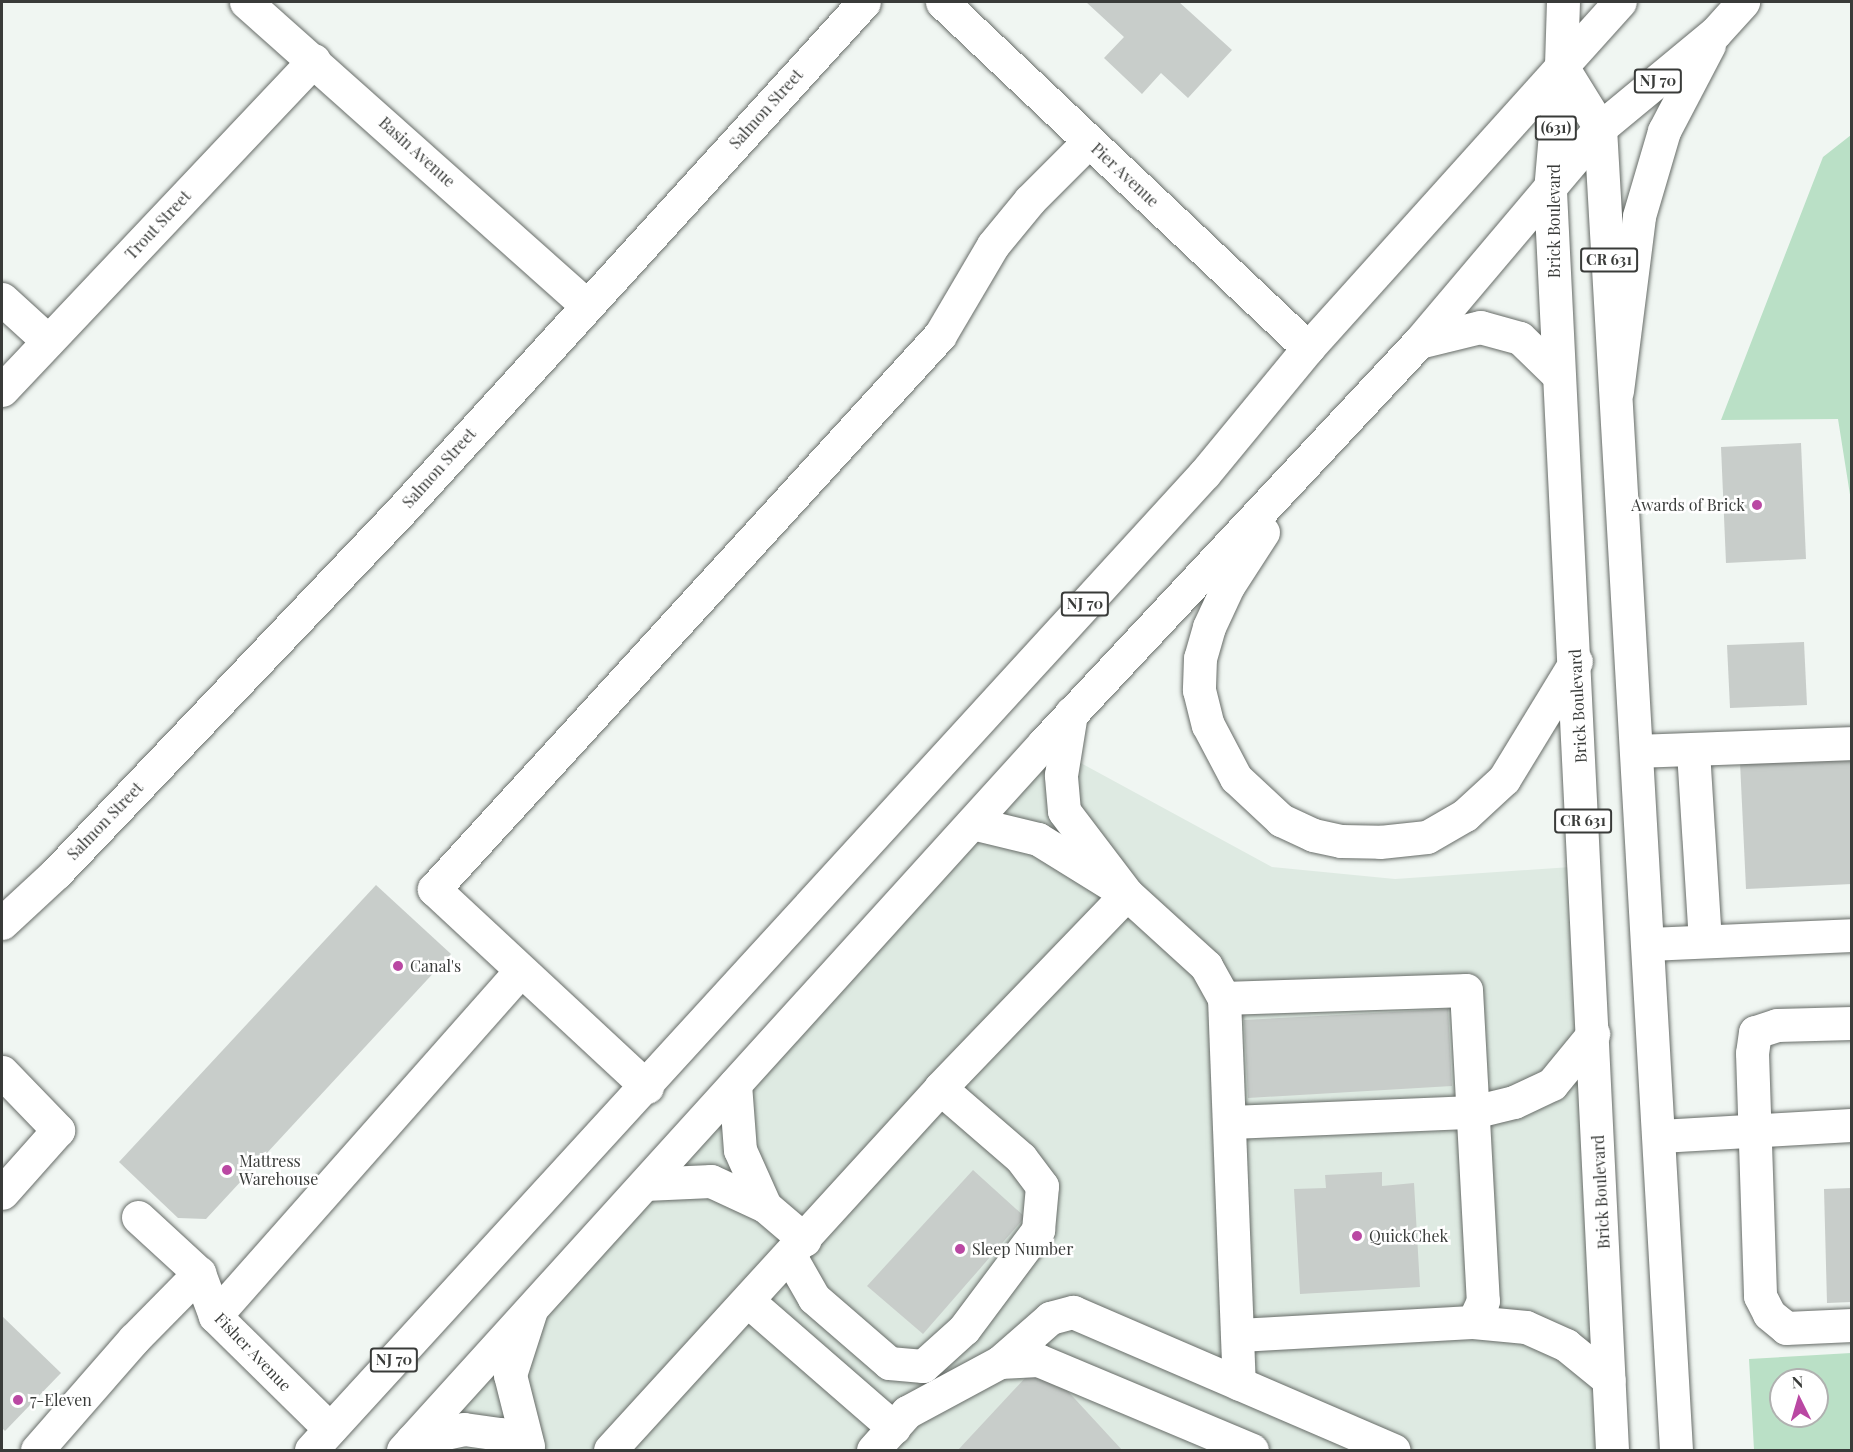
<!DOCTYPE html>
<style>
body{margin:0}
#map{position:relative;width:1853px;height:1452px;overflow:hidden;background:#f0f6f2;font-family:"Playfair Display",serif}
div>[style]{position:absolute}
.built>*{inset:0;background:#deeae2}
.green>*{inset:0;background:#bae0c6}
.building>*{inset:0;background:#c8cdca}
.roads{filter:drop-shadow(0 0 2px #676c68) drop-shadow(0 0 2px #676c68)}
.minor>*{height:33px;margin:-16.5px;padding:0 16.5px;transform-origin:16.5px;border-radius:16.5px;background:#fff}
.major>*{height:33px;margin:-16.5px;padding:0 16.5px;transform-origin:16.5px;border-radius:16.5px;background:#fff}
.highway>*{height:33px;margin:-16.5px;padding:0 16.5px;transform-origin:16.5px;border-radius:16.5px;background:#fff}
.dots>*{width:16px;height:16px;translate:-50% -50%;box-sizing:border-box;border:3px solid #fff;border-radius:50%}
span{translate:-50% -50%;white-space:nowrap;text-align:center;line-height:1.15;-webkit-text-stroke:5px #fff;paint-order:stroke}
.shield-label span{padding:2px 4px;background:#fff;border:2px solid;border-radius:4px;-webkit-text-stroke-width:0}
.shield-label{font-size:15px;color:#393b39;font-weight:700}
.street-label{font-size:16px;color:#393b39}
.poi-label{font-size:16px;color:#393b39}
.right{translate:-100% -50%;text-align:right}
.left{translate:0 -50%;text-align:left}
.frame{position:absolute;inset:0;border:3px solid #393b39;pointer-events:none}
.north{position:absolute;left:1769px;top:1368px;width:60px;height:60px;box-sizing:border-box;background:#fff;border:2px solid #b0b1b0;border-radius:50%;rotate:355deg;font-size:16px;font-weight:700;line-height:24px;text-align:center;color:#393b39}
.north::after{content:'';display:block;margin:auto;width:21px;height:27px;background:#ba48a3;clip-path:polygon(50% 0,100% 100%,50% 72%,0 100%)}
</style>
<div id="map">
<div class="built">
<div style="clip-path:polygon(1044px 743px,1272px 867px,1395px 879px,1585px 866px,1612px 1450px,403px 1450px)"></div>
</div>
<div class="green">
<div style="clip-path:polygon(1851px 135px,1851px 501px,1838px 419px,1721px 420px,1823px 157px)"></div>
<div style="clip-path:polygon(evenodd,1851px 1353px,1851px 1450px,1754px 1450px,1749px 1359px,1851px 1353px,1781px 1380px,1817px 1380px,1817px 1416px,1781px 1416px,1781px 1380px)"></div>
</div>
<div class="building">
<div style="clip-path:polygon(1086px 2px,1179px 2px,1232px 50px,1188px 98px,1161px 73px,1142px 94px,1104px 58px,1124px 37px)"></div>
<div style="clip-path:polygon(1801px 443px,1806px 559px,1726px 563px,1721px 447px)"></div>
<div style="clip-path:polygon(1804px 642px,1807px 705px,1730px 708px,1727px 645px)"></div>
<div style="clip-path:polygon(1852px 757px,1852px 884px,1746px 889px,1740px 762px)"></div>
<div style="clip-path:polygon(376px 885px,451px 954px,206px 1219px,178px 1218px,119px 1162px)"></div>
<div style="clip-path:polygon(1448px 1009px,1452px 1086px,1248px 1098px,1244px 1020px)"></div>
<div style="clip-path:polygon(973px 1170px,1025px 1217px,923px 1334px,867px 1286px)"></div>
<div style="clip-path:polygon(1382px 1172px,1382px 1186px,1414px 1183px,1420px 1287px,1300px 1294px,1294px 1189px,1326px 1188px,1325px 1175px)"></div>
<div style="clip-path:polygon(1852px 1188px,1852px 1302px,1827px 1303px,1824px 1189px)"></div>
<div style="clip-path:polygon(2px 1316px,61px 1373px,5px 1431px,2px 1428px)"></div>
<div style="clip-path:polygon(1052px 1374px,1122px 1450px,958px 1450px,1026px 1377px)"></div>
</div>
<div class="roads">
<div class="minor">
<div style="left:246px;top:2px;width:455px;rotate:41.7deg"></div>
<div style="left:942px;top:2px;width:504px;rotate:43.39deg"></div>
<div style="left:2px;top:299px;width:62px;rotate:42.4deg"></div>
<div style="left:2px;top:390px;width:454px;rotate:-46.6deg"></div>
<div style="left:1638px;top:751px;width:214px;rotate:-2.1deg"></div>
<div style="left:1693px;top:751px;width:190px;rotate:86.4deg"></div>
<div style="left:972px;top:823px;width:68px;rotate:13.6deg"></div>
<div style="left:1038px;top:839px;width:105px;rotate:31.7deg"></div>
<div style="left:1127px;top:894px;width:104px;rotate:-127.2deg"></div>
<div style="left:1064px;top:811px;width:36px;rotate:-95deg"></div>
<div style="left:1061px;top:775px;width:63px;rotate:-80.8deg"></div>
<div style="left:2px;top:923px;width:74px;rotate:-42.8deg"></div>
<div style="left:56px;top:873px;width:496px;rotate:-46.4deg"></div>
<div style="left:398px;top:514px;width:692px;rotate:-47.69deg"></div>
<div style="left:1648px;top:944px;width:204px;rotate:-2.5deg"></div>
<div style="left:1224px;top:998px;width:242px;rotate:-1.9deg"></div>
<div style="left:1466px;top:990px;width:311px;rotate:86.9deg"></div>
<div style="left:1483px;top:1301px;width:23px;rotate:115deg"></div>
<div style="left:1473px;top:1322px;width:236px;rotate:176.8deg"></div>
<div style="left:1852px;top:1023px;width:75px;rotate:178.5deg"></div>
<div style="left:1777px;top:1025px;width:23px;rotate:162deg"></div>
<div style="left:1755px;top:1032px;width:21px;rotate:98deg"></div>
<div style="left:1752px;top:1053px;width:243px;rotate:88.1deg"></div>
<div style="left:1760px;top:1296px;width:20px;rotate:63deg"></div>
<div style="left:1769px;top:1314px;width:22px;rotate:39deg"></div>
<div style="left:1786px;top:1328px;width:66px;rotate:-2.6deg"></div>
<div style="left:2px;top:1072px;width:81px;rotate:46deg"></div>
<div style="left:58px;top:1130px;width:84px;rotate:131.6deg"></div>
<div style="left:735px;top:1084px;width:66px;rotate:85.7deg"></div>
<div style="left:740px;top:1150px;width:61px;rotate:65.9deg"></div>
<div style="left:647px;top:1087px;width:291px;rotate:-137.1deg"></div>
<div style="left:434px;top:889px;width:750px;rotate:-47.59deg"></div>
<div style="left:940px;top:335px;width:104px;rotate:-59.5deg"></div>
<div style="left:993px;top:245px;width:58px;rotate:-50.6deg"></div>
<div style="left:1030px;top:200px;width:83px;rotate:-45deg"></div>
<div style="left:1231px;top:1122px;width:242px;rotate:-2.4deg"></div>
<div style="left:1473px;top:1112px;width:42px;rotate:-13.7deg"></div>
<div style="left:1514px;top:1102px;width:42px;rotate:-25.3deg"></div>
<div style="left:1552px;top:1084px;width:65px;rotate:-50.6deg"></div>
<div style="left:1659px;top:1136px;width:193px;rotate:-3.3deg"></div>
<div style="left:645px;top:1184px;width:66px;rotate:-2.6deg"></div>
<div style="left:711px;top:1181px;width:60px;rotate:24.8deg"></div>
<div style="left:765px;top:1206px;width:52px;rotate:40.4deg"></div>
<div style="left:138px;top:1217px;width:83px;rotate:42.6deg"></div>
<div style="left:199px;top:1273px;width:46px;rotate:69.6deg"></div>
<div style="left:215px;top:1316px;width:161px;rotate:44.5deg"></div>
<div style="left:790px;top:1256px;width:48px;rotate:60.3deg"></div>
<div style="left:814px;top:1298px;width:99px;rotate:40.9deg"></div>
<div style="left:889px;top:1363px;width:34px;rotate:5deg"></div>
<div style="left:923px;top:1366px;width:55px;rotate:-42.1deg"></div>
<div style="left:964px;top:1329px;width:124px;rotate:-53.2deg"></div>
<div style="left:1038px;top:1230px;width:44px;rotate:-84.8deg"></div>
<div style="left:1042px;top:1186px;width:35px;rotate:-127deg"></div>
<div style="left:1021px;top:1158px;width:107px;rotate:-139.2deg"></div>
<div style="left:749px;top:1302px;width:192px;rotate:41deg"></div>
<div style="left:215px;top:1316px;width:459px;rotate:-48.5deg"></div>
<div style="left:1473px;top:1322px;width:53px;rotate:5.4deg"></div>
<div style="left:1526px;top:1327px;width:44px;rotate:24.2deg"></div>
<div style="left:1566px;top:1345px;width:55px;rotate:39.1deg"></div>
<div style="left:1000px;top:1362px;width:67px;rotate:-41.3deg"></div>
<div style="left:1050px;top:1318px;width:24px;rotate:-15deg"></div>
<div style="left:1073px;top:1312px;width:349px;rotate:23.3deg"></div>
<div style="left:412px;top:1440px;width:53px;rotate:-11.9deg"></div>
<div style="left:464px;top:1429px;width:36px;rotate:8deg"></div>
<div style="left:500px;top:1434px;width:30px;rotate:23deg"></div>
<div style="left:528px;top:1446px;width:73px;rotate:-104.2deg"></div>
<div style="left:510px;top:1375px;width:68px;rotate:-72.1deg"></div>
<div style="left:37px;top:1450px;width:147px;rotate:-48.9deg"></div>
<div style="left:134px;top:1339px;width:93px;rotate:-45.4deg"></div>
<div style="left:610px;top:1450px;width:490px;rotate:-47.6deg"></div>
<div style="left:940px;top:1088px;width:269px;rotate:-46.1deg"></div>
<div style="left:1127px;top:894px;width:107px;rotate:42.3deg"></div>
<div style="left:1206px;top:966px;width:37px;rotate:61deg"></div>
<div style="left:1224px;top:998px;width:386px;rotate:87.8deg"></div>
<div style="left:873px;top:1450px;width:51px;rotate:-48.2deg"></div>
<div style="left:907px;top:1412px;width:106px;rotate:-28.3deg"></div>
<div style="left:1000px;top:1362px;width:38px;rotate:-3deg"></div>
<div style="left:1038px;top:1360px;width:232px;rotate:22.8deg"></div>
</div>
<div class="major">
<div style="left:1561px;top:65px;width:74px;rotate:58.2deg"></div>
<div style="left:1600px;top:128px;width:1324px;rotate:86.71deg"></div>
<div style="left:1561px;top:65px;width:126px;rotate:95deg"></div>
<div style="left:1550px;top:191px;width:1261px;rotate:87.18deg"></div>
</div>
<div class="highway">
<div style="left:1561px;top:65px;width:63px;rotate:-88.2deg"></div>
<div style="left:1419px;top:342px;width:63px;rotate:-13.8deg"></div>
<div style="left:1480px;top:327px;width:41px;rotate:15.4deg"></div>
<div style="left:1520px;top:338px;width:52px;rotate:44.2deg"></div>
<div style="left:1617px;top:391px;width:176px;rotate:-82.8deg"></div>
<div style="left:1639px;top:216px;width:89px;rotate:-73.6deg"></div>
<div style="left:1664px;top:131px;width:97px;rotate:-62.4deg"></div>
<div style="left:1263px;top:532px;width:64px;rotate:122.9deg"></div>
<div style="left:1228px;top:586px;width:45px;rotate:114.9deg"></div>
<div style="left:1209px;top:627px;width:32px;rotate:106deg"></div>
<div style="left:1200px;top:658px;width:32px;rotate:92deg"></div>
<div style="left:1199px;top:690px;width:36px;rotate:76deg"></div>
<div style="left:1208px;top:725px;width:60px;rotate:62.2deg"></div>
<div style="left:1236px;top:778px;width:62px;rotate:43deg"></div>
<div style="left:1281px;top:820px;width:35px;rotate:25deg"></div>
<div style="left:1313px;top:835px;width:29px;rotate:12deg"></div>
<div style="left:1341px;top:841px;width:39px;rotate:1deg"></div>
<div style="left:1380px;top:842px;width:47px;rotate:-6.1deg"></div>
<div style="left:1427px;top:837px;width:44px;rotate:-30.1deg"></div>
<div style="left:1465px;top:815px;width:53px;rotate:-42.7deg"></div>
<div style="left:1504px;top:779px;width:138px;rotate:-58.6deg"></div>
<div style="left:311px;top:1450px;width:1324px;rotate:-47.54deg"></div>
<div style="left:1205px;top:473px;width:162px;rotate:-50.5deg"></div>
<div style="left:1308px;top:348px;width:466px;rotate:-48deg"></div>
<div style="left:403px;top:1450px;width:954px;rotate:-47.8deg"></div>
<div style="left:1044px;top:743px;width:549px;rotate:-46.92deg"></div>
<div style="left:1419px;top:342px;width:280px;rotate:-49.8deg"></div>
<div style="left:1600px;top:128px;width:149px;rotate:-39.6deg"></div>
<div style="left:1715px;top:33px;width:42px;rotate:-47.9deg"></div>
</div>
</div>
<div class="dots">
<div style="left:1757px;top:505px;background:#ba48a3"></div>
<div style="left:398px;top:966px;background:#ba48a3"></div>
<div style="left:227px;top:1170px;background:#ba48a3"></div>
<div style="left:1357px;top:1236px;background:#ba48a3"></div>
<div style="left:960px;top:1249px;background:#ba48a3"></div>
<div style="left:18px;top:1400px;background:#ba48a3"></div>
</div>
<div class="shield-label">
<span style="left:1658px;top:81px">NJ 70</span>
<span style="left:1556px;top:128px">(631)</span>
<span style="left:1609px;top:260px">CR 631</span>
<span style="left:1085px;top:604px">NJ 70</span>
<span style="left:1583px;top:821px">CR 631</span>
<span style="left:394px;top:1360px">NJ 70</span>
</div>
<div class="street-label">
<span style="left:766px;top:109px;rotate:-48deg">Salmon Street</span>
<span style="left:417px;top:152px;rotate:42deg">Basin Avenue</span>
<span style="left:1125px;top:175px;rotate:43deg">Pier Avenue</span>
<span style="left:1554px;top:221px;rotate:-90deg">Brick Boulevard</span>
<span style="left:158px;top:225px;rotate:-47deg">Trout Street</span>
<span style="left:439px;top:468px;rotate:-48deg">Salmon Street</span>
<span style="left:1578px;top:706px;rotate:-93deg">Brick Boulevard</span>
<span style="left:105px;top:821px;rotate:-46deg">Salmon Street</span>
<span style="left:1601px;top:1192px;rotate:-93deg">Brick Boulevard</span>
<span style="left:253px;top:1352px;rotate:46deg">Fisher Avenue</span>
</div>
<div class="poi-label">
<span class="right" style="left:1745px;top:505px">Awards of Brick</span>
<span class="left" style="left:410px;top:966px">Canal's</span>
<span class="left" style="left:239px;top:1170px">Mattress<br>Warehouse</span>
<span class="left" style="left:1369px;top:1236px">QuickChek</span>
<span class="left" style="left:972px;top:1249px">Sleep Number</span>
<span class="left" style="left:30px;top:1400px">7-Eleven</span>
</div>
<div class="frame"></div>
<div class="north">N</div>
</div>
